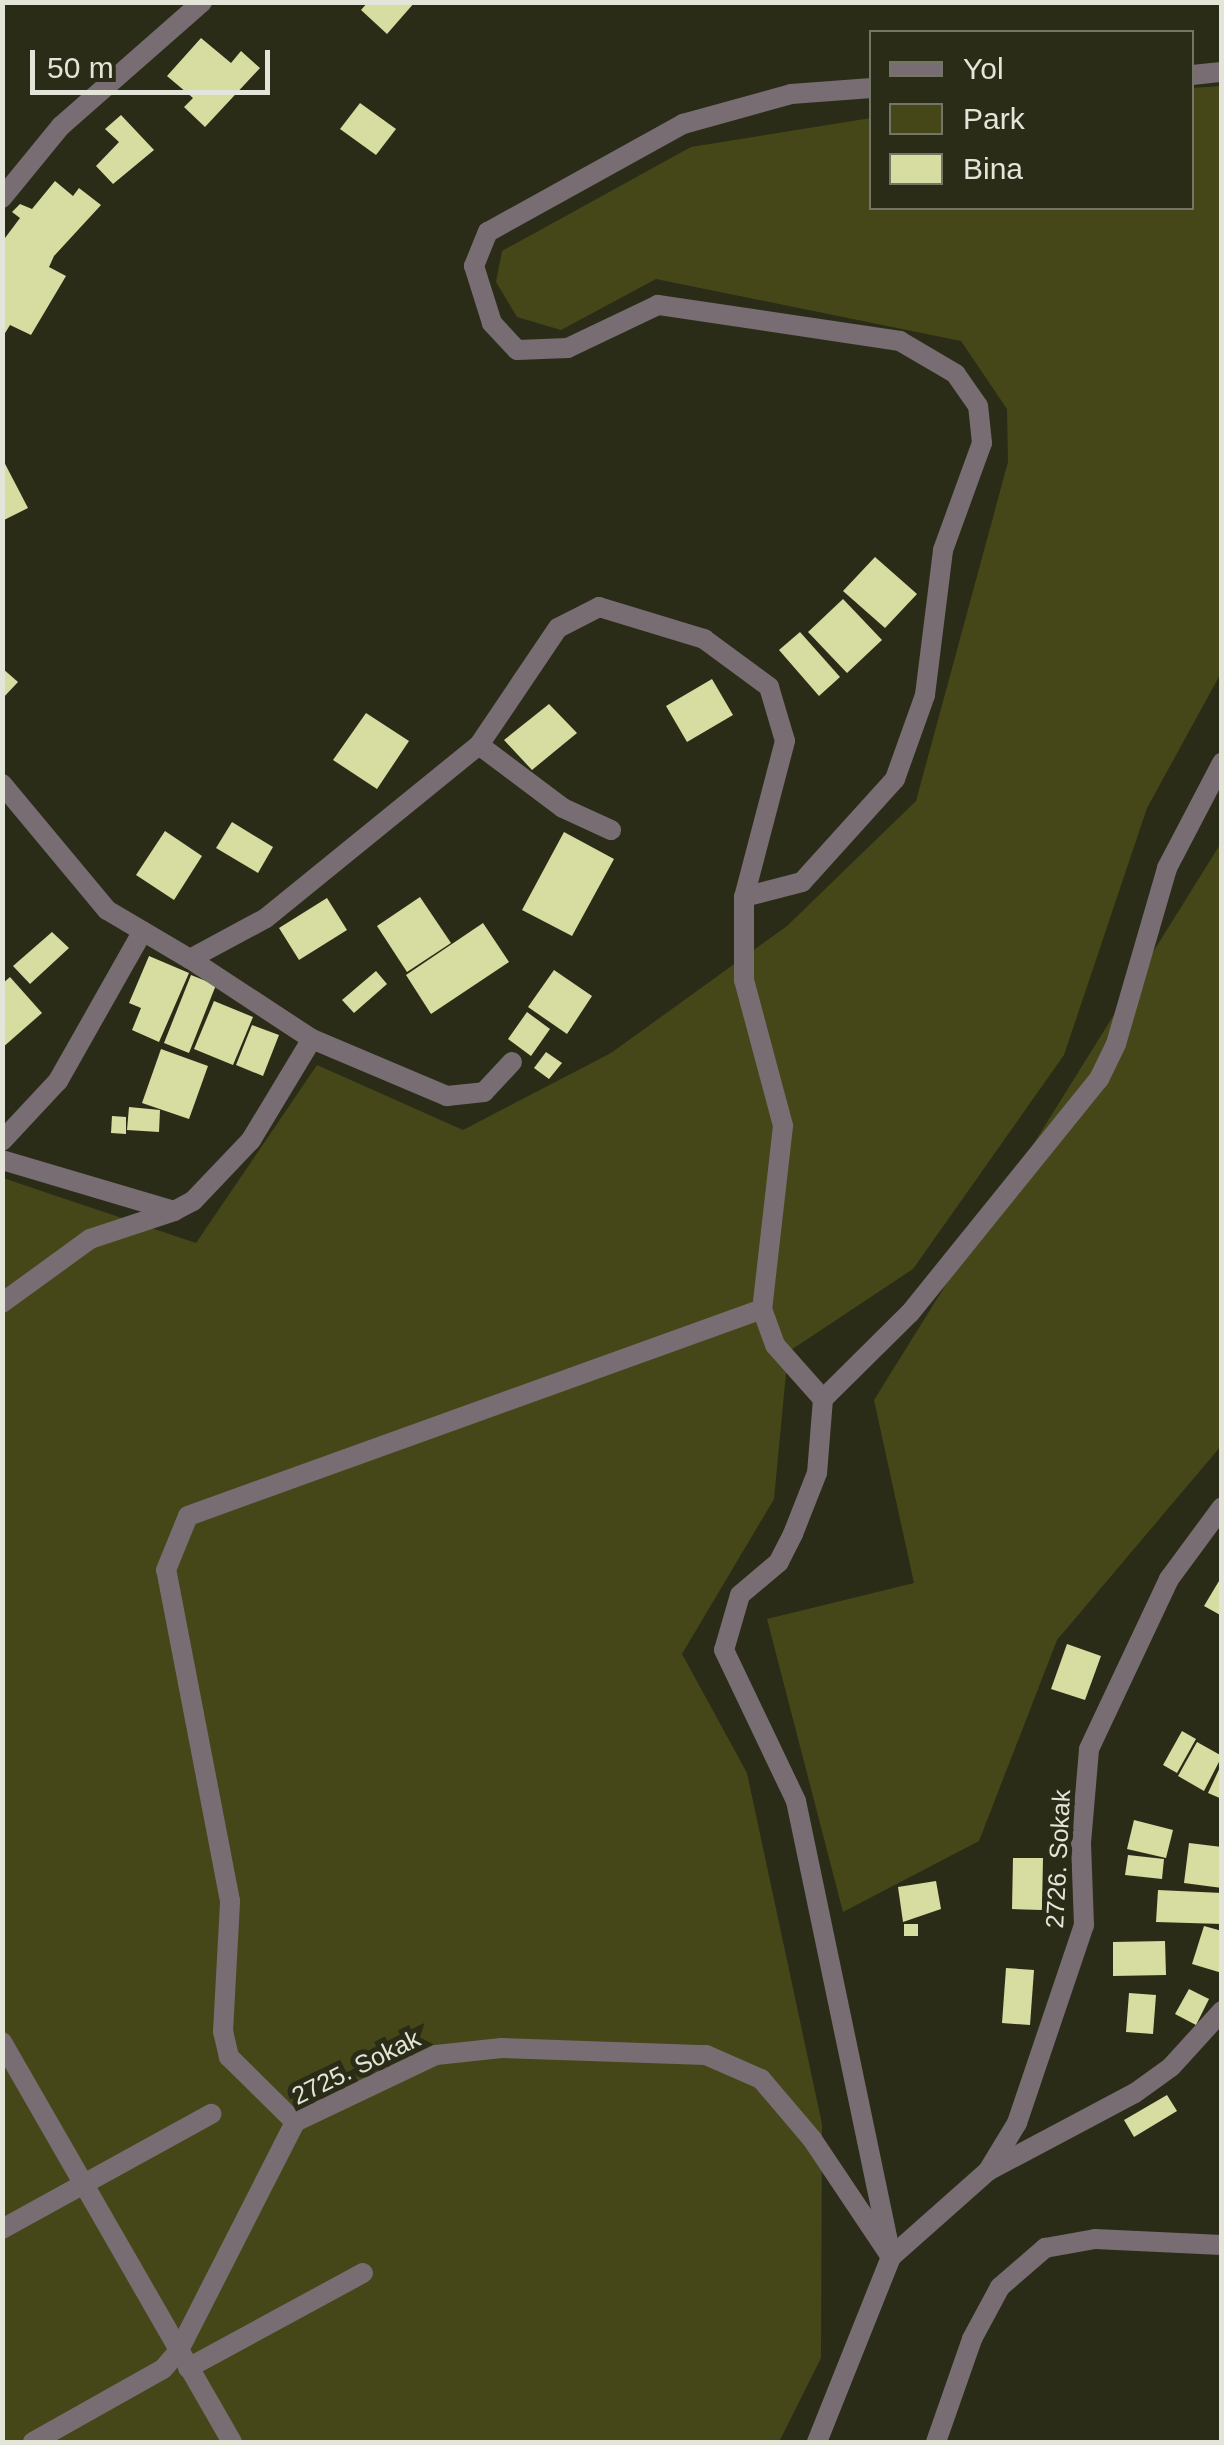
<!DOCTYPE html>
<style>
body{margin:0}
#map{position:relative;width:1224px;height:2445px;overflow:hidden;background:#2a2c18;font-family:Helvetica,sans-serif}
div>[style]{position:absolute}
.green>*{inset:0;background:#454718}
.building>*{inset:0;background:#d7dca0}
.service>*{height:20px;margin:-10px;padding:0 10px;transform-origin:10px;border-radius:10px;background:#776d73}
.minor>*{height:20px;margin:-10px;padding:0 10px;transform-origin:10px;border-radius:10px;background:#776d73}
span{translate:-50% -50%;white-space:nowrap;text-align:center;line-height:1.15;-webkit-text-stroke:10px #2a2c18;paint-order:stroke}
.street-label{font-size:25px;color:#e3e5d8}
.frame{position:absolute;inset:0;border:5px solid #e3e5d8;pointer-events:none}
.legend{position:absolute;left:869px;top:30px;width:325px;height:180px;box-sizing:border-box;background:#2a2c18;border:2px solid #747665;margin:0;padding:12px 18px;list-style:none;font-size:30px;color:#e3e5d8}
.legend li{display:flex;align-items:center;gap:20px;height:50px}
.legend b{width:50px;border:2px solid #747665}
.scale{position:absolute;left:30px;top:50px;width:240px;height:45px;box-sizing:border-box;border:5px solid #e3e5d8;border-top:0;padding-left:12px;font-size:30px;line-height:35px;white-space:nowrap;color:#e3e5d8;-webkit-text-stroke:8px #2a2c18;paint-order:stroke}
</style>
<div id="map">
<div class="green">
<div style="clip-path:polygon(1221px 86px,1221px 673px,1147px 808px,1064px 1055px,913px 1269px,788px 1352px,774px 1499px,682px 1654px,747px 1773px,822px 2124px,821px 2358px,779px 2442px,3px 2442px,3px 1178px,196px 1243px,317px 1065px,463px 1130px,611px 1053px,787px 926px,916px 801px,1008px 462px,1007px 409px,961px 341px,656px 279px,561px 330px,517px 317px,496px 282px,502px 251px,691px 147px,871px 118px,872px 208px,1192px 208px,1192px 88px)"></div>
<div style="clip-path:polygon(1221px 843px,1221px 1446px,1057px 1640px,979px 1841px,843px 1912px,767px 1619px,914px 1583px,874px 1400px)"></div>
</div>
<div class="building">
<div style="clip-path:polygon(368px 2px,415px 2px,387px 34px,361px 10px)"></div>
<div style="clip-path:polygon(201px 38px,231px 63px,241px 51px,260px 68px,205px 127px,184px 107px,193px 98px,167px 76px)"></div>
<div style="clip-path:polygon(360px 103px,396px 129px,376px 155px,340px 129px)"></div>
<div style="clip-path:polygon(121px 115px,154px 150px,113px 184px,96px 166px,119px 142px,105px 129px)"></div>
<div style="clip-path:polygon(55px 181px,73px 196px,79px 188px,101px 205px,54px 256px,49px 267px,66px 276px,31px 335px,10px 325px,2px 338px,2px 242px,20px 218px,12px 212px,20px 204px,32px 209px)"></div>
<div style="clip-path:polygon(2px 458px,28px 508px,2px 521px)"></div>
<div style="clip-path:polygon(875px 557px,917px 594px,885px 628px,843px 591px)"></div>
<div style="clip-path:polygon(843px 599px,882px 640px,847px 673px,808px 632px)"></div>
<div style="clip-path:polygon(800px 632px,840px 677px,819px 696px,779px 650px)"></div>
<div style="clip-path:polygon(2px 668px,18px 682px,2px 699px)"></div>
<div style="clip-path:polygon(712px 679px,733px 715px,687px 742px,666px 706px)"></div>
<div style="clip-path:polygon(549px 704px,577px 733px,532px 770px,504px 740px)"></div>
<div style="clip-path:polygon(366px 713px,409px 741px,377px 789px,333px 760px)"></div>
<div style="clip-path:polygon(232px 822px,273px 847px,258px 873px,216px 848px)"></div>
<div style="clip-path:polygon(165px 831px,202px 856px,174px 900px,136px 875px)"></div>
<div style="clip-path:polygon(564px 832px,614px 859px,572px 936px,522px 910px)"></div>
<div style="clip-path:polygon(420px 897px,451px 943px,407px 972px,377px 926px)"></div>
<div style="clip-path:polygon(327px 898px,347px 930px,299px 960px,279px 928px)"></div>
<div style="clip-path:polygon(483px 923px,509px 962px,431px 1014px,406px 975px)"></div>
<div style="clip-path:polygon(52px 932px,69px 948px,30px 984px,13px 966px)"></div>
<div style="clip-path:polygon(149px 956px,189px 973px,159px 1042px,132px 1030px,141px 1008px,129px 1003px)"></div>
<div style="clip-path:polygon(554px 970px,592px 996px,567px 1034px,528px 1007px)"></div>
<div style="clip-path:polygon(376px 971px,387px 984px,354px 1013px,342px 1000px)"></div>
<div style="clip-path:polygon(191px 975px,216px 985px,189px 1053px,164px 1043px)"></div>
<div style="clip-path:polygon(10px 977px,42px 1013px,2px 1048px,2px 984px)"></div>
<div style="clip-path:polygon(214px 1001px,253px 1017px,233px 1065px,194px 1049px)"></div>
<div style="clip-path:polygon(527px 1012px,550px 1029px,531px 1056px,508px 1039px)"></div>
<div style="clip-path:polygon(252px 1025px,279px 1035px,263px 1076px,236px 1065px)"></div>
<div style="clip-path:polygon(161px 1049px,208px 1066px,189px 1119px,142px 1103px)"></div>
<div style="clip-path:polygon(546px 1052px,562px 1063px,549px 1079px,534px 1068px)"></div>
<div style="clip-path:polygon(129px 1107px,160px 1110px,159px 1132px,127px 1130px)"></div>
<div style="clip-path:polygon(112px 1116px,126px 1117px,126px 1134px,111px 1133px)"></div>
<div style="clip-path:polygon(1222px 1576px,1222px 1616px,1204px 1606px)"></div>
<div style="clip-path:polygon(1067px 1644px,1101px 1656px,1085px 1700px,1051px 1689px)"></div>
<div style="clip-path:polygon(1182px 1731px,1196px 1739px,1177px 1773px,1163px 1765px)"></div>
<div style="clip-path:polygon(1197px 1742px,1222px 1756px,1204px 1791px,1178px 1776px)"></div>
<div style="clip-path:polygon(1222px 1763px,1222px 1799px,1208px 1793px)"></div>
<div style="clip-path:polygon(1134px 1820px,1173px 1830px,1166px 1858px,1127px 1849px)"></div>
<div style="clip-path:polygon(1189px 1843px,1222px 1847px,1222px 1888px,1184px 1883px)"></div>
<div style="clip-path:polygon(1128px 1855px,1164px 1859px,1162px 1879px,1125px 1875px)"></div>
<div style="clip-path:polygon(1013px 1858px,1043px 1858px,1042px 1910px,1012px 1909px)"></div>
<div style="clip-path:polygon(936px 1881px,941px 1909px,903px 1922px,898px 1887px)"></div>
<div style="clip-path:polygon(1158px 1890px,1222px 1893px,1222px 1924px,1156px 1922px)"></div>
<div style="clip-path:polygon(904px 1924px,918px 1924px,918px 1936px,904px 1936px)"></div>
<div style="clip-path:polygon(1204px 1926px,1222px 1931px,1222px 1973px,1192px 1964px)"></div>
<div style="clip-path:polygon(1165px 1941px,1166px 1975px,1113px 1976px,1113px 1942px)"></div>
<div style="clip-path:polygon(1006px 1968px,1034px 1970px,1030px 2025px,1002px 2023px)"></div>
<div style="clip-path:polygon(1189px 1989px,1209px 1999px,1196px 2025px,1175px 2014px)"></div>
<div style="clip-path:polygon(1129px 1993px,1156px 1995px,1153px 2034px,1126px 2032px)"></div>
<div style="clip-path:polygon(1167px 2095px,1177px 2111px,1134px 2137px,1124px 2120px)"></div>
</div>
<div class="service">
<div style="left:2px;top:1303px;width:109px;rotate:-36deg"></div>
<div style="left:90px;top:1239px;width:89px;rotate:-18.4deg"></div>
<div style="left:2px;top:2042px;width:461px;rotate:60.1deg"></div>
<div style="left:295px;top:2122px;width:93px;rotate:-135.4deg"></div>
<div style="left:229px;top:2057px;width:26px;rotate:-103deg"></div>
<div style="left:223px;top:2032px;width:131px;rotate:-86.9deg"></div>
<div style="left:230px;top:1901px;width:337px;rotate:-100.9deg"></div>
<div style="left:166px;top:1570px;width:58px;rotate:-67.8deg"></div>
<div style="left:188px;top:1516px;width:610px;rotate:-19.83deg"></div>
<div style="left:2px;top:2229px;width:239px;rotate:-28.8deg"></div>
<div style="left:188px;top:2368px;width:199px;rotate:-28.5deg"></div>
<div style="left:33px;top:2442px;width:149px;rotate:-29.3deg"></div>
<div style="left:163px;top:2369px;width:23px;rotate:-49deg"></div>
<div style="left:178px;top:2352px;width:258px;rotate:-63deg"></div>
<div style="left:295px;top:2122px;width:156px;rotate:-25.4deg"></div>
<div style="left:436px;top:2055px;width:66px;rotate:-6.1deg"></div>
<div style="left:502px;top:2048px;width:204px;rotate:2deg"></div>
<div style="left:706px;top:2055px;width:60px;rotate:23.6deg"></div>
<div style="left:761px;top:2079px;width:79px;rotate:49.6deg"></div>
<div style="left:812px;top:2139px;width:142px;rotate:56.2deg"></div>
<div style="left:936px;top:2442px;width:109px;rotate:-70.7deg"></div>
<div style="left:972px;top:2339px;width:59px;rotate:-61.7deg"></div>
<div style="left:1000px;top:2287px;width:60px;rotate:-40.9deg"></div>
<div style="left:1045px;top:2248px;width:51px;rotate:-10.2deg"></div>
<div style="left:1095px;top:2239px;width:127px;rotate:2.7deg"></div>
</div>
<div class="minor">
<div style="left:1192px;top:75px;width:30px;rotate:-6deg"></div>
<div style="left:2px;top:198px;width:93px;rotate:-50.7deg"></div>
<div style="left:61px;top:126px;width:188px;rotate:-41.3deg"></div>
<div style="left:479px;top:745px;width:105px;rotate:36.9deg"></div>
<div style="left:563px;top:808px;width:53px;rotate:24.6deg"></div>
<div style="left:2px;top:784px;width:164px;rotate:50.2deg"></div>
<div style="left:107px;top:910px;width:96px;rotate:30.6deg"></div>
<div style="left:190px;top:959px;width:86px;rotate:-28.3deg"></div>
<div style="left:266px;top:918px;width:274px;rotate:-39.1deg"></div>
<div style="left:479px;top:745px;width:141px;rotate:-56deg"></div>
<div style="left:558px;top:628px;width:46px;rotate:-27.1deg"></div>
<div style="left:599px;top:607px;width:110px;rotate:16.9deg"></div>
<div style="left:704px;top:639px;width:81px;rotate:36.4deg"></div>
<div style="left:769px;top:687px;width:56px;rotate:73.5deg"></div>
<div style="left:785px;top:741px;width:161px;rotate:104.7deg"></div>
<div style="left:744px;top:897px;width:83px;rotate:90deg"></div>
<div style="left:744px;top:980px;width:151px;rotate:75deg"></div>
<div style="left:783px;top:1126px;width:184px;rotate:96.5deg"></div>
<div style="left:762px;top:1309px;width:38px;rotate:70deg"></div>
<div style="left:775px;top:1345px;width:72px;rotate:48.4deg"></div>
<div style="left:823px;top:1399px;width:74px;rotate:94.6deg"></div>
<div style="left:817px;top:1473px;width:66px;rotate:111.5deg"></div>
<div style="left:793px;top:1534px;width:31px;rotate:117deg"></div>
<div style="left:779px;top:1562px;width:51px;rotate:139.8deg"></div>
<div style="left:740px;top:1595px;width:57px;rotate:106.2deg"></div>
<div style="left:724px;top:1650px;width:167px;rotate:64.5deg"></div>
<div style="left:796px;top:1801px;width:466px;rotate:78.2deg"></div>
<div style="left:744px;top:897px;width:60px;rotate:-14.5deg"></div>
<div style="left:802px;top:882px;width:139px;rotate:-47.9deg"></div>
<div style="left:895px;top:779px;width:89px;rotate:-70.3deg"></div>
<div style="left:925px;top:695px;width:146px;rotate:-82.9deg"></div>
<div style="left:943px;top:550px;width:114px;rotate:-70deg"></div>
<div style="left:982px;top:443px;width:37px;rotate:-96deg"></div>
<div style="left:978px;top:406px;width:39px;rotate:-125deg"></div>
<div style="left:956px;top:374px;width:65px;rotate:-149.5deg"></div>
<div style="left:900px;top:341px;width:245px;rotate:-171.5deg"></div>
<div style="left:658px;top:305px;width:100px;rotate:154.5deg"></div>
<div style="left:568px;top:348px;width:51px;rotate:177.8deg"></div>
<div style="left:517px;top:350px;width:37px;rotate:-133deg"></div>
<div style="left:492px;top:323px;width:60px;rotate:-107.5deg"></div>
<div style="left:474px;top:266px;width:37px;rotate:-68deg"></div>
<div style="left:488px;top:232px;width:223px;rotate:-29deg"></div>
<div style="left:683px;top:124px;width:112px;rotate:-15.5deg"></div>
<div style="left:791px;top:94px;width:81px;rotate:-4.2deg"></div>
<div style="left:190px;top:959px;width:146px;rotate:33.3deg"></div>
<div style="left:312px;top:1039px;width:147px;rotate:22.9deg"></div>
<div style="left:447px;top:1096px;width:37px;rotate:-6deg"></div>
<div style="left:484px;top:1092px;width:41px;rotate:-47deg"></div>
<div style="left:2px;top:1141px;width:82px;rotate:-47deg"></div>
<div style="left:58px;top:1081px;width:172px;rotate:-60.5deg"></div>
<div style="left:2px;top:1160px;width:179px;rotate:16.5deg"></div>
<div style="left:174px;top:1211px;width:21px;rotate:-28deg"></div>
<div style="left:193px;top:1201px;width:84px;rotate:-46.4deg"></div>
<div style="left:251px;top:1140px;width:118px;rotate:-58.9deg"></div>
<div style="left:823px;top:1399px;width:122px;rotate:-44.7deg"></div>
<div style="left:910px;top:1313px;width:301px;rotate:-51.1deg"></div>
<div style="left:1099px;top:1079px;width:39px;rotate:-64deg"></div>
<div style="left:1116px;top:1044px;width:183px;rotate:-73.8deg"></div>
<div style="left:1167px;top:868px;width:119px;rotate:-62.4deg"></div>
<div style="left:988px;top:2171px;width:166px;rotate:-28deg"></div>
<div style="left:1135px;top:2093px;width:44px;rotate:-35.8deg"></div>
<div style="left:1171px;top:2067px;width:76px;rotate:-47.7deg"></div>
<div style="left:817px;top:2442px;width:199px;rotate:-68.2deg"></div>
<div style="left:891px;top:2257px;width:130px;rotate:-41.6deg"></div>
<div style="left:988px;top:2171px;width:56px;rotate:-58.9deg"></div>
<div style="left:1017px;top:2123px;width:209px;rotate:-71.3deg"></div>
<div style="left:1084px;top:1925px;width:82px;rotate:-92.1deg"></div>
<div style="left:1081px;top:1843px;width:94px;rotate:-85.1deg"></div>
<div style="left:1089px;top:1749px;width:188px;rotate:-64.8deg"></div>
<div style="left:1169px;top:1579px;width:89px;rotate:-53.6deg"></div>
</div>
<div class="street-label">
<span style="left:1058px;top:1859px;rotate:-87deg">2726. Sokak</span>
<span style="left:356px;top:2067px;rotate:-26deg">2725. Sokak</span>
</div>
<div class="frame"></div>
<ul class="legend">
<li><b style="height:12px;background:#776d73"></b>Yol</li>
<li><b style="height:28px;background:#454718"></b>Park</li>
<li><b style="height:28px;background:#d7dca0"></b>Bina</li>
</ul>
<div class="scale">50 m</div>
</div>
